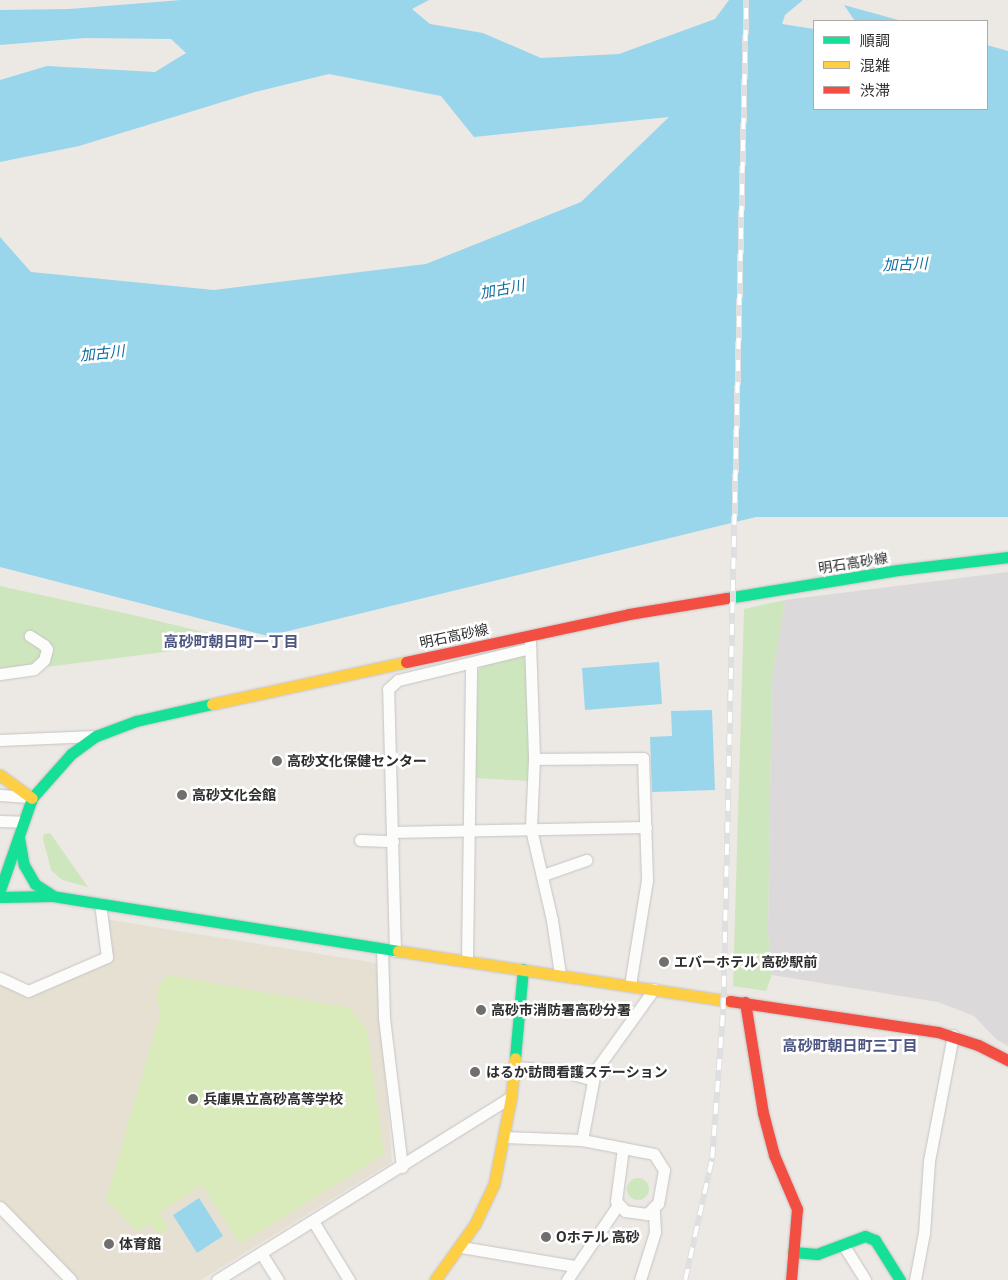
<!DOCTYPE html>
<meta charset="utf-8">
<style>
body{margin:0}
#map{position:relative;width:1008px;height:1280px;overflow:hidden;background:#ece8e4;font-family:"Public Sans","Noto Sans JP",sans-serif}
div>[style]{position:absolute}
.industrial>*{inset:0;background:#dcd9db}
.education>*{inset:0;background:#e6e0d3}
.green>*{inset:0;background:#cee6be}
.round{border-radius:50%}
.pitch>*{inset:0;background:#d9eabb}
.water>*{inset:0;background:#99d6ec}
.roads{filter:drop-shadow(0 0 1px #c5c4c5) drop-shadow(0 0 1px #c5c4c5)}
.street>*{height:11px;margin:-5.5px;padding:0 5.5px;transform-origin:5.5px;border-radius:5.5px;background:#fcfcfb}
.fast>*{height:11px;margin:-5.5px;padding:0 5.5px;transform-origin:5.5px;border-radius:5.5px;background:#16e098}
.slow>*{height:11px;margin:-5.5px;padding:0 5.5px;transform-origin:5.5px;border-radius:5.5px;background:#ffcf43}
.jam>*{height:11px;margin:-5.5px;padding:0 5.5px;transform-origin:5.5px;border-radius:5.5px;background:#f24e42}
.rail>*{height:5.5px;margin-top:-2.75px;transform-origin:0;background:repeating-linear-gradient(90deg,#fff 0 11px,#dfdfe1 0 22px);box-sizing:border-box;border-block:1px solid #dfdfe1}
.dots>*{width:14px;height:14px;translate:-50% -50%;box-sizing:border-box;border:2px solid #fff;border-radius:50%}
span{translate:-50% -50%;white-space:nowrap;text-align:center;line-height:1.15;-webkit-text-stroke:5px #fff;paint-order:stroke}
.street-label{font-size:14px;color:#2e2e2e}
.poi-label{font-size:14px;color:#2e2e2e;font-weight:700}
.left{translate:0 -50%;text-align:left}
.water-label{font-size:15px;color:#0d6fa3;font-style:italic}
.neighbourhood-label{font-size:15px;color:#4d5680;font-weight:700}
.legend{position:absolute;left:813px;top:20px;width:175px;height:90px;box-sizing:border-box;background:#fff;border:1px solid #ababab;margin:0;padding:6px 9px;list-style:none;font-size:15px;color:#2e2e2e}
.legend li{display:flex;align-items:center;gap:10px;height:25px}
.legend b{width:25px;border:1px solid #ababab}
</style>
<div id="map">
<div class="industrial">
<div style="clip-path:polygon(1008px 572px,1008px 1046px,996px 1039px,974px 1016px,938px 1002px,772px 975px,768px 931px,772px 678px,785px 600px)"></div>
</div>
<div class="education">
<div style="clip-path:polygon(105px 919px,376px 963px,392px 1162px,201px 1280px,77px 1280px,0 1201px,0 984px,26px 996px,111px 961px)"></div>
</div>
<div class="green">
<div style="clip-path:polygon(0 586px,142px 617px,244px 642px,54px 666px,0 669px)"></div>
<div style="clip-path:polygon(785px 600px,772px 678px,768px 931px,772px 975px,766px 991px,733px 986px,744px 609px)"></div>
<div style="clip-path:polygon(524px 653px,528px 656px,530px 781px,475px 778px,478px 671px,482px 666px)"></div>
<div style="clip-path:polygon(50px 833px,88px 887px,62px 880px,51px 870px,43px 839px,44px 834px)"></div>
<div class="round" style="left:627px;top:1178px;width:22px;height:22px"></div>
</div>
<div class="pitch">
<div style="clip-path:polygon(168px 975px,350px 1008px,367px 1030px,384px 1154px,240px 1244px,202px 1185px,159px 1213px,169px 1228px,159px 1236px,150px 1223px,138px 1232px,106px 1200px,161px 1011px,156px 999px,159px 984px)"></div>
</div>
<div class="water">
<div style="clip-path:polygon(181px 0,429px 0,412px 9px,430px 24px,483px 33px,541px 58px,619px 54px,715px 19px,729px 0,803px 0,785px 15px,782px 24px,814px 29px,814px 109px,987px 109px,987px 45px,1008px 51px,1008px 517px,756px 517px,268px 636px,0 567px,0 237px,31px 272px,214px 290px,426px 264px,581px 202px,669px 117px,474px 137px,441px 96px,329px 74px,255px 92px,79px 146px,0 162px,0 80px,47px 66px,155px 72px,186px 53px,171px 39px,85px 38px,0 45px,0 10px,69px 9px)"></div>
<div style="clip-path:polygon(844px 5px,902px 21px,855px 21px)"></div>
<div style="clip-path:polygon(659px 662px,662px 704px,585px 710px,582px 668px)"></div>
<div style="clip-path:polygon(712px 710px,715px 790px,652px 792px,650px 737px,672px 736px,671px 711px)"></div>
<div style="clip-path:polygon(199px 1198px,223px 1236px,197px 1253px,173px 1215px)"></div>
</div>
<div class="roads">
<div class="street">
<div style="left:530px;top:642px;width:117px;rotate:88deg"></div>
<div style="left:534px;top:759px;width:70px;rotate:92.5deg"></div>
<div style="left:531px;top:829px;width:93px;rotate:77deg"></div>
<div style="left:552px;top:920px;width:55px;rotate:81.6deg"></div>
<div style="left:0;top:674px;width:34px;rotate:-8deg"></div>
<div style="left:34px;top:669px;width:13px;rotate:-42deg"></div>
<div style="left:44px;top:660px;width:11px;rotate:-75deg"></div>
<div style="left:47px;top:649px;width:5px;rotate:-127deg"></div>
<div style="left:44px;top:645px;width:17px;rotate:-147deg"></div>
<div style="left:0;top:740px;width:95px;rotate:-2.4deg"></div>
<div style="left:534px;top:759px;width:109px;rotate:-0.5deg"></div>
<div style="left:643px;top:758px;width:122px;rotate:88.1deg"></div>
<div style="left:647px;top:880px;width:106px;rotate:99.2deg"></div>
<div style="left:0;top:795px;width:31px;rotate:4deg"></div>
<div style="left:0;top:821px;width:23px;rotate:2deg"></div>
<div style="left:392px;top:832px;width:254px;rotate:-1.1deg"></div>
<div style="left:360px;top:840px;width:33px;rotate:2deg"></div>
<div style="left:543px;top:875px;width:46px;rotate:-19.2deg"></div>
<div style="left:382px;top:949px;width:69px;rotate:88.3deg"></div>
<div style="left:384px;top:1018px;width:150px;rotate:83.1deg"></div>
<div style="left:395px;top:951px;width:262px;rotate:-91.5deg"></div>
<div style="left:388px;top:689px;width:13px;rotate:-42deg"></div>
<div style="left:398px;top:680px;width:136px;rotate:-13.6deg"></div>
<div style="left:467px;top:960px;width:297px;rotate:-89.2deg"></div>
<div style="left:0;top:978px;width:31px;rotate:25deg"></div>
<div style="left:28px;top:991px;width:86px;rotate:-23.3deg"></div>
<div style="left:107px;top:957px;width:54px;rotate:-97.4deg"></div>
<div style="left:514px;top:1067px;width:45px;rotate:3.8deg"></div>
<div style="left:559px;top:1070px;width:35px;rotate:16deg"></div>
<div style="left:504px;top:1137px;width:78px;rotate:2.2deg"></div>
<div style="left:582px;top:1140px;width:73px;rotate:11deg"></div>
<div style="left:654px;top:1154px;width:19px;rotate:58deg"></div>
<div style="left:664px;top:1170px;width:34px;rotate:100deg"></div>
<div style="left:658px;top:1203px;width:16px;rotate:135deg"></div>
<div style="left:647px;top:1214px;width:22px;rotate:-172deg"></div>
<div style="left:625px;top:1211px;width:13px;rotate:-132deg"></div>
<div style="left:616px;top:1201px;width:53px;rotate:-82.5deg"></div>
<div style="left:582px;top:1140px;width:70px;rotate:-79.3deg"></div>
<div style="left:595px;top:1071px;width:101px;rotate:-54.3deg"></div>
<div style="left:0;top:1207px;width:102px;rotate:45.8deg"></div>
<div style="left:313px;top:1221px;width:69px;rotate:58.6deg"></div>
<div style="left:844px;top:1246px;width:40px;rotate:58deg"></div>
<div style="left:461px;top:1247px;width:115px;rotate:9.5deg"></div>
<div style="left:261px;top:1253px;width:32px;rotate:58deg"></div>
<div style="left:217px;top:1280px;width:346px;rotate:-31.9deg"></div>
<div style="left:567px;top:1280px;width:91px;rotate:-55.8deg"></div>
<div style="left:640px;top:1280px;width:50px;rotate:-72.6deg"></div>
<div style="left:655px;top:1232px;width:22px;rotate:-93deg"></div>
<div style="left:915px;top:1280px;width:48px;rotate:-79.2deg"></div>
<div style="left:924px;top:1233px;width:72px;rotate:-86deg"></div>
<div style="left:929px;top:1161px;width:128px;rotate:-79.2deg"></div>
</div>
<div class="fast">
<div style="left:727px;top:598px;width:173px;rotate:-9.3deg"></div>
<div style="left:898px;top:570px;width:111px;rotate:-6.7deg"></div>
<div style="left:19px;top:838px;width:27px;rotate:80deg"></div>
<div style="left:24px;top:865px;width:22px;rotate:60deg"></div>
<div style="left:35px;top:884px;width:20px;rotate:33deg"></div>
<div style="left:0;top:890px;width:97px;rotate:-70.8deg"></div>
<div style="left:32px;top:798px;width:59px;rotate:-48.4deg"></div>
<div style="left:71px;top:754px;width:31px;rotate:-36deg"></div>
<div style="left:96px;top:736px;width:43px;rotate:-20.6deg"></div>
<div style="left:136px;top:721px;width:78px;rotate:-12.6deg"></div>
<div style="left:0;top:897px;width:52px;rotate:-1.1deg"></div>
<div style="left:52px;top:896px;width:350px;rotate:9deg"></div>
<div style="left:515px;top:1058px;width:89px;rotate:-84.9deg"></div>
<div style="left:793px;top:1252px;width:24px;rotate:5deg"></div>
<div style="left:817px;top:1254px;width:51px;rotate:-20.6deg"></div>
<div style="left:865px;top:1236px;width:11px;rotate:22deg"></div>
<div style="left:875px;top:1240px;width:47px;rotate:58deg"></div>
</div>
<div class="slow">
<div style="left:212px;top:704px;width:198px;rotate:-12.2deg"></div>
<div style="left:0;top:775px;width:39px;rotate:36deg"></div>
<div style="left:398px;top:951px;width:336px;rotate:8.6deg"></div>
<div style="left:435px;top:1280px;width:69px;rotate:-54.5deg"></div>
<div style="left:475px;top:1224px;width:44px;rotate:-64.6deg"></div>
<div style="left:494px;top:1184px;width:89px;rotate:-78.9deg"></div>
<div style="left:511px;top:1097px;width:39px;rotate:-84deg"></div>
</div>
<div class="jam">
<div style="left:406px;top:662px;width:228px;rotate:-12.1deg"></div>
<div style="left:629px;top:614px;width:99px;rotate:-9.3deg"></div>
<div style="left:730px;top:1001px;width:210px;rotate:8.5deg"></div>
<div style="left:938px;top:1032px;width:42px;rotate:18deg"></div>
<div style="left:978px;top:1045px;width:34px;rotate:27deg"></div>
<div style="left:745px;top:1002px;width:112px;rotate:80.8deg"></div>
<div style="left:763px;top:1113px;width:43px;rotate:75.3deg"></div>
<div style="left:774px;top:1155px;width:59px;rotate:66.9deg"></div>
<div style="left:797px;top:1209px;width:71px;rotate:94.8deg"></div>
</div>
</div>
<div class="rail">
<div style="left:685px;top:1280px;width:125px;rotate:-77.5deg"></div>
<div style="left:712px;top:1158px;width:149px;rotate:-85.8deg"></div>
<div style="left:723px;top:1009px;width:1009px;rotate:-88.69deg"></div>
</div>
<div class="dots">
<div style="left:277px;top:761px;background:#706f6e"></div>
<div style="left:182px;top:795px;background:#706f6e"></div>
<div style="left:664px;top:962px;background:#706f6e"></div>
<div style="left:481px;top:1010px;background:#706f6e"></div>
<div style="left:475px;top:1072px;background:#706f6e"></div>
<div style="left:193px;top:1099px;background:#706f6e"></div>
<div style="left:546px;top:1237px;background:#706f6e"></div>
<div style="left:109px;top:1244px;background:#706f6e"></div>
</div>
<div class="street-label">
<span style="left:853px;top:563px;rotate:-9deg">明石高砂線</span>
<span style="left:454px;top:636px;rotate:-12deg">明石高砂線</span>
</div>
<div class="poi-label">
<span class="left" style="left:287px;top:761px">高砂文化保健センター</span>
<span class="left" style="left:192px;top:795px">高砂文化会館</span>
<span class="left" style="left:674px;top:962px">エバーホテル 高砂駅前</span>
<span class="left" style="left:491px;top:1010px">高砂市消防署高砂分署</span>
<span class="left" style="left:486px;top:1072px">はるか訪問看護ステーション</span>
<span class="left" style="left:203px;top:1099px">兵庫県立高砂高等学校</span>
<span class="left" style="left:556px;top:1237px">Oホテル 高砂</span>
<span class="left" style="left:119px;top:1244px">体育館</span>
</div>
<div class="water-label">
<span style="left:905px;top:264px;rotate:-2deg">加古川</span>
<span style="left:502px;top:289px;rotate:-11deg">加古川</span>
<span style="left:102px;top:353px;rotate:-6deg">加古川</span>
</div>
<div class="neighbourhood-label">
<span style="left:231px;top:642px">高砂町朝日町一丁目</span>
<span style="left:850px;top:1046px">高砂町朝日町三丁目</span>
</div>
<ul class="legend">
<li><b style="height:6px;background:#16e098"></b>順調</li>
<li><b style="height:6px;background:#ffcf43"></b>混雑</li>
<li><b style="height:6px;background:#f24e42"></b>渋滞</li>
</ul>
</div>
